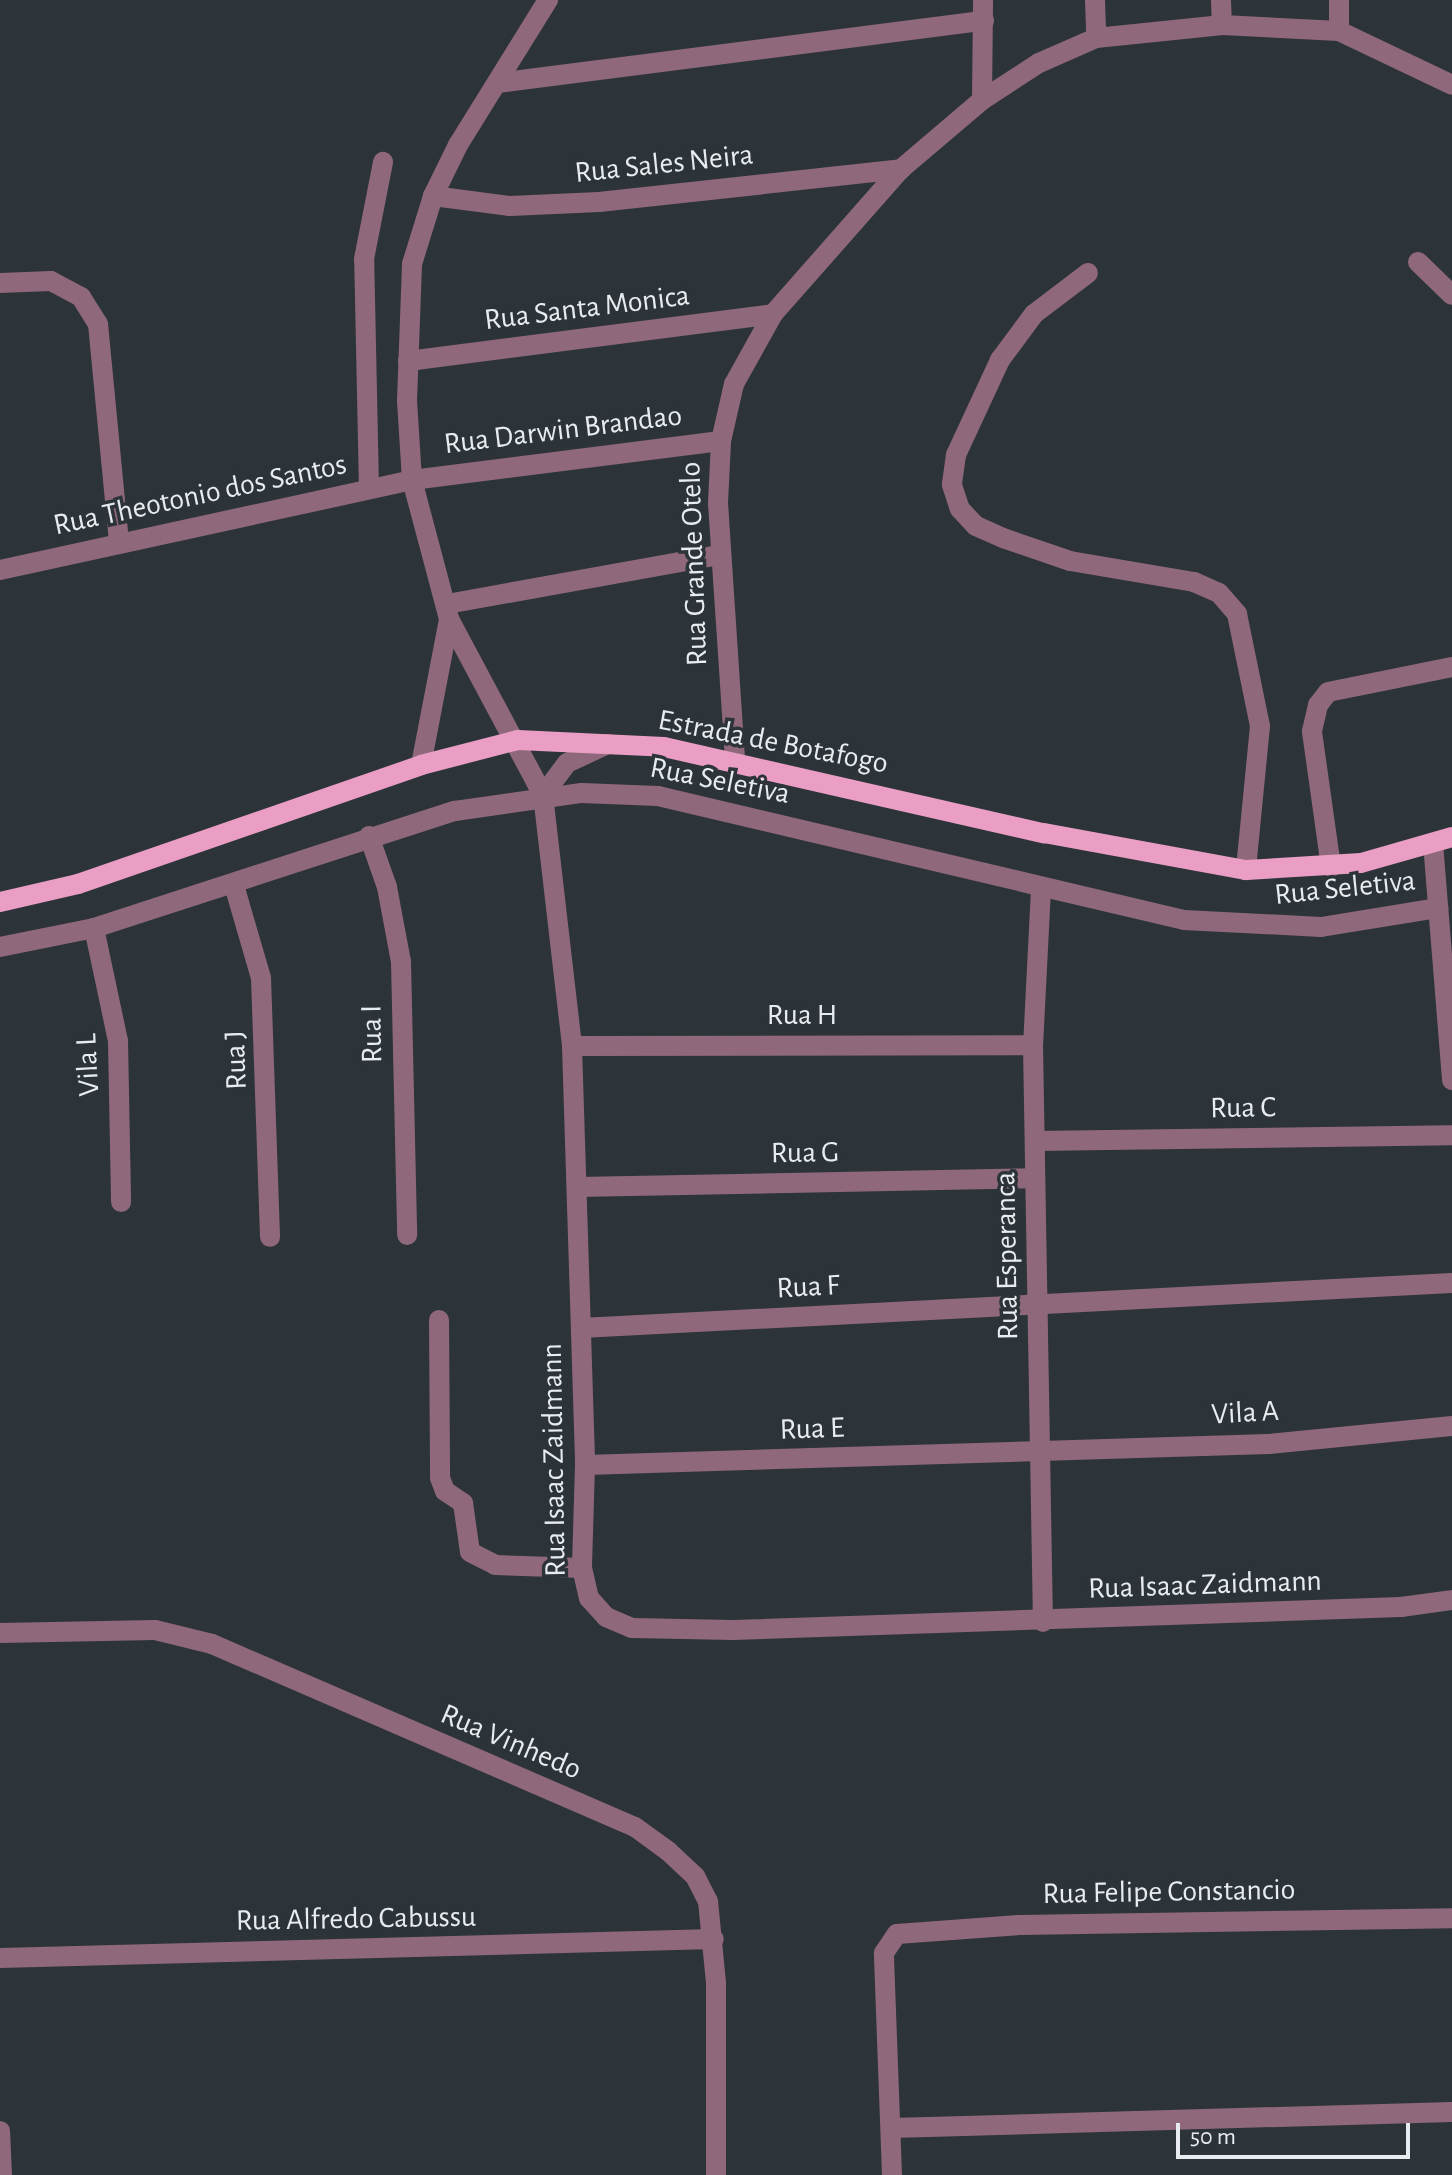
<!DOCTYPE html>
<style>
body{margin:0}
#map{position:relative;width:1452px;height:2175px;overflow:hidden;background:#2d3439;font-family:"Alegreya Sans",sans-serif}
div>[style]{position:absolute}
.minor>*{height:20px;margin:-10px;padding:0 10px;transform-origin:10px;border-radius:10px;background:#8f697b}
.major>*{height:20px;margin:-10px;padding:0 10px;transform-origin:10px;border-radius:10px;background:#ea9ec4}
span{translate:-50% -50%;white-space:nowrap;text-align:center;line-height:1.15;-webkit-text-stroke:7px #2d3439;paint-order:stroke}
.street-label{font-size:30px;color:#e8ecf0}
.scale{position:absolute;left:1176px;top:2123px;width:234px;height:36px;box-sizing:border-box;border:4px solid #e8ecf0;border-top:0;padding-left:10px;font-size:24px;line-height:28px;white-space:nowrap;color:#e8ecf0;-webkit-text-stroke:6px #2d3439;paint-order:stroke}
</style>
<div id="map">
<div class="minor">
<div style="left:1095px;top:0;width:38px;rotate:88deg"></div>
<div style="left:1221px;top:0;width:25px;rotate:88deg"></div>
<div style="left:1339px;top:0;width:31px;rotate:90deg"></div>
<div style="left:497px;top:83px;width:491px;rotate:-7.3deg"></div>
<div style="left:982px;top:100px;width:100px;rotate:-89.4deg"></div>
<div style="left:433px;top:196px;width:78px;rotate:7.4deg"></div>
<div style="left:510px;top:206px;width:89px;rotate:-2.6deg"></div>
<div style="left:599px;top:202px;width:304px;rotate:-6.2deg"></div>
<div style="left:1418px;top:262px;width:47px;rotate:44.1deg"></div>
<div style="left:1088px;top:273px;width:68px;rotate:142.8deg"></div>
<div style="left:1034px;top:314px;width:57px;rotate:126.5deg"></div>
<div style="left:1000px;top:360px;width:105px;rotate:114.9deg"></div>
<div style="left:956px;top:455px;width:30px;rotate:98deg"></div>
<div style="left:952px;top:485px;width:25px;rotate:72deg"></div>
<div style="left:960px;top:509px;width:23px;rotate:47deg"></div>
<div style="left:976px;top:526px;width:30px;rotate:24deg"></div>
<div style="left:1003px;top:538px;width:71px;rotate:18.9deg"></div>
<div style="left:1070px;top:561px;width:126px;rotate:9.6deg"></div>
<div style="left:1194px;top:582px;width:27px;rotate:24deg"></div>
<div style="left:1219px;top:593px;width:28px;rotate:49deg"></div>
<div style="left:1237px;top:614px;width:114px;rotate:78.4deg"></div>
<div style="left:1260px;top:726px;width:145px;rotate:95.6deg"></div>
<div style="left:0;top:283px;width:51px;rotate:-2.2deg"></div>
<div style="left:51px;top:281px;width:34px;rotate:28deg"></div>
<div style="left:81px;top:297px;width:32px;rotate:58deg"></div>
<div style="left:98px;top:324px;width:219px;rotate:84.5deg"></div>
<div style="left:408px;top:361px;width:368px;rotate:-7.3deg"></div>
<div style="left:369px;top:489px;width:230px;rotate:-91.2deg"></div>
<div style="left:364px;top:259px;width:99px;rotate:-78.9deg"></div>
<div style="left:0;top:570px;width:422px;rotate:-12.3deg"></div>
<div style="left:412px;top:480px;width:311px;rotate:-7.2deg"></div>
<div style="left:447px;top:604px;width:277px;rotate:-10.2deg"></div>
<div style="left:449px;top:619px;width:200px;rotate:61.9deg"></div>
<div style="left:543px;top:795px;width:253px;rotate:83.4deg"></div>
<div style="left:572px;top:1046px;width:419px;rotate:88.2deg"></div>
<div style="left:585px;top:1465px;width:103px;rotate:91.7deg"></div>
<div style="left:582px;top:1568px;width:31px;rotate:77deg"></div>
<div style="left:589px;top:1598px;width:25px;rotate:48deg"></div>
<div style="left:606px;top:1617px;width:28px;rotate:23deg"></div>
<div style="left:632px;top:1628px;width:101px;rotate:1.1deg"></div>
<div style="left:733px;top:1630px;width:668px;rotate:-1.97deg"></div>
<div style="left:1401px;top:1607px;width:51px;rotate:-7.8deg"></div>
<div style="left:735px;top:759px;width:257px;rotate:-93.8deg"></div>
<div style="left:718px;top:503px;width:62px;rotate:-87.2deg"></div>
<div style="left:721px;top:441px;width:58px;rotate:-77.2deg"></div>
<div style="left:734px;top:384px;width:80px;rotate:-60.9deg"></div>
<div style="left:773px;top:314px;width:193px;rotate:-48.6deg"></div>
<div style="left:901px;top:169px;width:106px;rotate:-40.4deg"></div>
<div style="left:982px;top:100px;width:68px;rotate:-33deg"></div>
<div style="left:1039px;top:63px;width:62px;rotate:-23.7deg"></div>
<div style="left:1096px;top:38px;width:127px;rotate:-5.9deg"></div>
<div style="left:1222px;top:25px;width:117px;rotate:2.9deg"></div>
<div style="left:1339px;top:31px;width:125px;rotate:25.5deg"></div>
<div style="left:421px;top:765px;width:149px;rotate:-79.1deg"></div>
<div style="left:449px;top:619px;width:144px;rotate:-104.9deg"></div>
<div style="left:412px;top:480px;width:79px;rotate:-93.6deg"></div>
<div style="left:407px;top:401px;width:137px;rotate:-87.9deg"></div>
<div style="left:412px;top:264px;width:71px;rotate:-72.8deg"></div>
<div style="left:433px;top:196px;width:57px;rotate:-63.9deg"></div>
<div style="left:458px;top:145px;width:171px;rotate:-58.2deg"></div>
<div style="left:543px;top:795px;width:40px;rotate:-53deg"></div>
<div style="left:567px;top:763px;width:45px;rotate:-24.9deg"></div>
<div style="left:369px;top:836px;width:54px;rotate:70.6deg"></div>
<div style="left:387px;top:887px;width:76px;rotate:79.4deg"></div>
<div style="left:401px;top:962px;width:273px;rotate:88.7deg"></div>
<div style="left:1433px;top:843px;width:238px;rotate:85.4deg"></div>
<div style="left:1331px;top:867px;width:137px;rotate:-98deg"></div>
<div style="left:1312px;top:731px;width:27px;rotate:-77deg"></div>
<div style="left:1318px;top:705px;width:16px;rotate:-52deg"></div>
<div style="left:1328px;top:692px;width:126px;rotate:-11.4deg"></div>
<div style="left:234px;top:885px;width:97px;rotate:73.8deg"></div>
<div style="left:261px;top:978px;width:259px;rotate:88deg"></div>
<div style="left:1041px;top:889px;width:156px;rotate:92.9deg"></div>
<div style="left:1033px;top:1045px;width:577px;rotate:89.01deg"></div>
<div style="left:94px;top:928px;width:116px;rotate:78deg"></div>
<div style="left:118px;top:1041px;width:161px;rotate:88.9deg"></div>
<div style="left:0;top:947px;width:96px;rotate:-11.4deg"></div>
<div style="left:94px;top:928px;width:379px;rotate:-18deg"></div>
<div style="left:455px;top:811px;width:128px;rotate:-8.1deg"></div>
<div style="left:582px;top:793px;width:76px;rotate:2.3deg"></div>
<div style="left:658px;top:796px;width:540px;rotate:13.26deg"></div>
<div style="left:1184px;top:920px;width:137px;rotate:2.9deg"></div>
<div style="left:1321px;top:927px;width:119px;rotate:-9.2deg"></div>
<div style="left:572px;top:1046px;width:461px;rotate:-0.1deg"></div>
<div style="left:1035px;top:1141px;width:417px;rotate:-0.8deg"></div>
<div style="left:577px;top:1187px;width:458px;rotate:-1.1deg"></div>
<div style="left:439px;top:1320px;width:158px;rotate:89.6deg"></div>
<div style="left:440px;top:1478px;width:14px;rotate:69deg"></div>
<div style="left:445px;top:1491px;width:22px;rotate:34deg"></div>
<div style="left:463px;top:1503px;width:49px;rotate:81.9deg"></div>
<div style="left:470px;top:1552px;width:28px;rotate:27deg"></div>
<div style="left:495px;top:1565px;width:87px;rotate:2deg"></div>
<div style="left:581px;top:1328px;width:872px;rotate:-2.96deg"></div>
<div style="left:585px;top:1465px;width:684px;rotate:-1.76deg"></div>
<div style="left:1269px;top:1444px;width:184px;rotate:-5.6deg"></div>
<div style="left:0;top:1633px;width:155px;rotate:-1.1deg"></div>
<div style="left:155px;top:1630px;width:59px;rotate:13.8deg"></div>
<div style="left:212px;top:1644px;width:461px;rotate:23.4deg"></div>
<div style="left:635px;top:1827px;width:41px;rotate:36deg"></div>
<div style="left:668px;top:1851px;width:37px;rotate:43deg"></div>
<div style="left:695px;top:1876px;width:28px;rotate:63deg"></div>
<div style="left:708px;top:1901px;width:82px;rotate:84.4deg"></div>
<div style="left:716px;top:1983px;width:192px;rotate:90deg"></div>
<div style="left:0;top:1958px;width:714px;rotate:-1.52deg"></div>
<div style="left:892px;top:2128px;width:560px;rotate:-1.64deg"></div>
<div style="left:0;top:2131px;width:44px;rotate:87.4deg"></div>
<div style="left:892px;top:2175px;width:222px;rotate:-92.1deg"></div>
<div style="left:884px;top:1953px;width:23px;rotate:-56deg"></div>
<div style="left:897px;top:1934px;width:122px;rotate:-4.2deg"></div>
<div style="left:1019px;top:1925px;width:433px;rotate:-0.9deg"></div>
</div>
<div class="major">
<div style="left:0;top:902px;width:80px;rotate:-13deg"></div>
<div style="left:78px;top:884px;width:363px;rotate:-19.1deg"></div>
<div style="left:421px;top:765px;width:100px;rotate:-14.5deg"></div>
<div style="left:518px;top:740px;width:146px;rotate:2.7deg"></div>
<div style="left:664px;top:747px;width:390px;rotate:12.8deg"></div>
<div style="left:1044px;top:833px;width:205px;rotate:10.4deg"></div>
<div style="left:1246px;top:870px;width:115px;rotate:-3.5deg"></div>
<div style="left:1361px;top:863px;width:95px;rotate:-15.9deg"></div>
</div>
<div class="street-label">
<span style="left:664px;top:164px;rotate:-6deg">Rua Sales Neira</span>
<span style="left:587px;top:308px;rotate:-7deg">Rua Santa Monica</span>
<span style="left:563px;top:430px;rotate:-7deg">Rua Darwin Brandao</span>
<span style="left:200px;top:495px;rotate:-12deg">Rua Theotonio dos Santos</span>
<span style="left:694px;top:564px;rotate:-92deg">Rua Grande Otelo</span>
<span style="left:773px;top:742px;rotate:11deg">Estrada de Botafogo</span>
<span style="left:720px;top:781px;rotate:11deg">Rua Seletiva</span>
<span style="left:1345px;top:888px;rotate:-6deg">Rua Seletiva</span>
<span style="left:802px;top:1015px">Rua H</span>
<span style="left:372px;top:1034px;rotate:-91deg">Rua I</span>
<span style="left:236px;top:1060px;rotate:-92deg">Rua J</span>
<span style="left:88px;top:1065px;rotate:-93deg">Vila L</span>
<span style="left:1243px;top:1108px;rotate:-1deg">Rua C</span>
<span style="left:805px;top:1153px;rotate:-1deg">Rua G</span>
<span style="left:1007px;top:1256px;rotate:-91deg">Rua Esperanca</span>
<span style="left:808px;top:1287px;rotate:-3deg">Rua F</span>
<span style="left:1245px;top:1413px;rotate:-3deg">Vila A</span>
<span style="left:812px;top:1429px;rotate:-2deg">Rua E</span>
<span style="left:554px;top:1460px;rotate:-91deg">Rua Isaac Zaidmann</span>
<span style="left:1205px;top:1585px;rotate:-2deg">Rua Isaac Zaidmann</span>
<span style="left:511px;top:1742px;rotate:23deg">Rua Vinhedo</span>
<span style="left:1169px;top:1892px;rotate:-1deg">Rua Felipe Constancio</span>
<span style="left:356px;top:1919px;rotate:-1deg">Rua Alfredo Cabussu</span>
</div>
<div class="scale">50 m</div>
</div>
